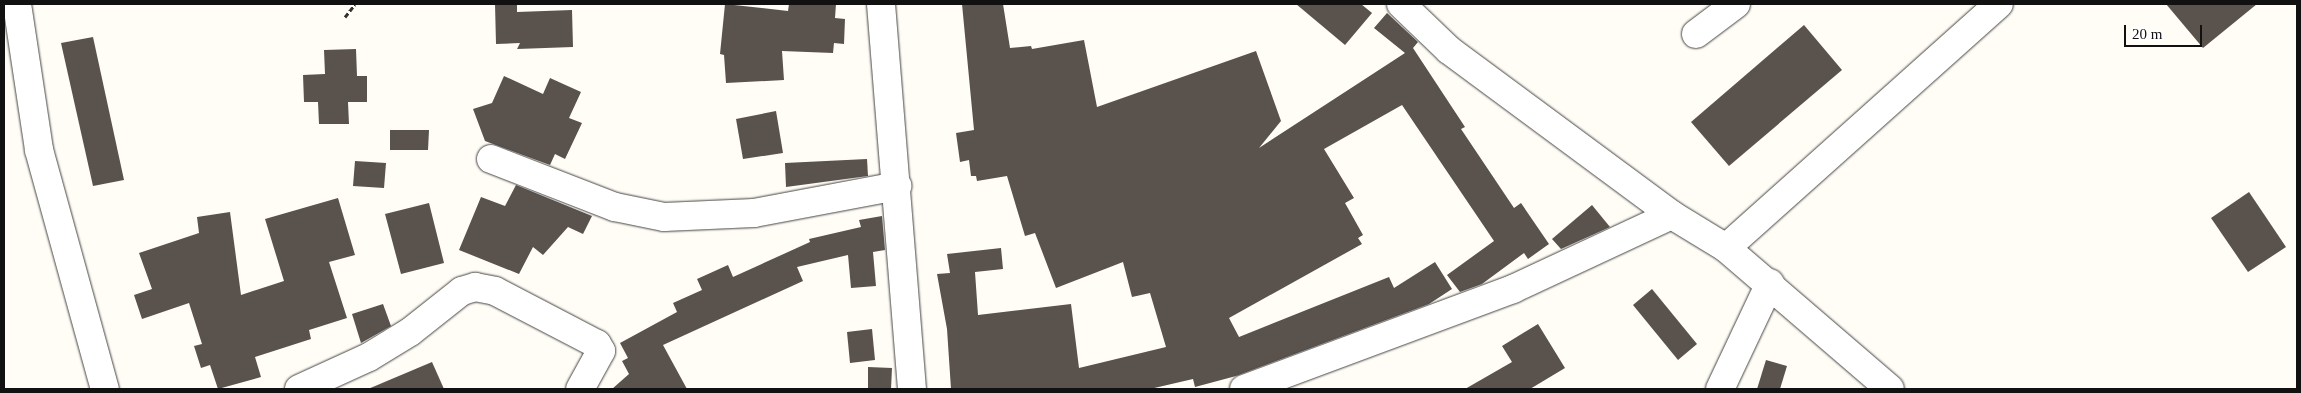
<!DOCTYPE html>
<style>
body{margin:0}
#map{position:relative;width:2301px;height:393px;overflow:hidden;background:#fffdf5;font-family:Georgia,serif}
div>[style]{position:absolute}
.building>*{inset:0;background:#5a524d}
.path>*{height:3px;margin-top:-1.5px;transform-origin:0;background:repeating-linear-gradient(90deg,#333 0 5px,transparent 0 7.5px)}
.roads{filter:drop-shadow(0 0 1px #444) drop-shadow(0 0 1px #444)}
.minor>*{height:28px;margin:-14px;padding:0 14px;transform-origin:14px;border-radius:14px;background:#fff}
span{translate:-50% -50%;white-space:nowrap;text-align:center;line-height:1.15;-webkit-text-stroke:5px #fff;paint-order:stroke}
.frame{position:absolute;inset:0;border:5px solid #111;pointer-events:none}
.scale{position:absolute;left:2124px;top:25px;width:78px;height:22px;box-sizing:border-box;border:2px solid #111;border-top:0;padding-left:6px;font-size:15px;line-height:18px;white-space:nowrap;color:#111;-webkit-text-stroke:4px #fff;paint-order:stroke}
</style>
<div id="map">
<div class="building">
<div style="clip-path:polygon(495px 4px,517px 4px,517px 12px,572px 10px,573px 47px,517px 49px,520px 43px,496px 44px)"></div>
<div style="clip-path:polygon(725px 4px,788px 11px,789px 4px,836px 4px,835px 18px,845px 19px,844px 44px,834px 43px,833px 53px,782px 51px,784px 80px,726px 83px,724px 55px,720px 54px)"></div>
<div style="clip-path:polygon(962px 4px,1003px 4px,1010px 48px,1031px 46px,1032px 49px,1084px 40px,1097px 107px,1256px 51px,1281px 121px,1259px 148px,1405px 53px,1374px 28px,1387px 13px,1418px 42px,1413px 48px,1465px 127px,1461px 129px,1514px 208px,1521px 203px,1549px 244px,1528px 259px,1524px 253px,1482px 284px,1460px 292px,1447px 275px,1494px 241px,1402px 105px,1324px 149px,1354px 198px,1345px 203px,1363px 235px,1358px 238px,1362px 244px,1229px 318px,1239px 337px,1389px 277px,1394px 288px,1435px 262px,1452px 289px,1429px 304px,1236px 376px,1195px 387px,1193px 379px,1150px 389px,951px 389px,947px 329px,937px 274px,950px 273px,947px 254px,1001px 248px,1003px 269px,975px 272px,978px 315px,1071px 304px,1079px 368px,1166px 347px,1150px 293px,1132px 297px,1123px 262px,1056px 288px,1035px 233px,1025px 236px,1007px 176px,977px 181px,976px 176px,971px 176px,969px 160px,960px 162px,956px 133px,974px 130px)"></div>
<div style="clip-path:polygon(1296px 4px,1361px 4px,1372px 13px,1345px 45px)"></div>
<div style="clip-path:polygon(2166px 4px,2257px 4px,2203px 48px)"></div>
<div style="clip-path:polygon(1804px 25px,1842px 70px,1729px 166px,1691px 122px)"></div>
<div style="clip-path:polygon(93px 37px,124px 180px,93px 186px,61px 43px)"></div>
<div style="clip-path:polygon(356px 49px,357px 76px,367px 76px,367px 102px,348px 102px,349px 124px,319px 124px,318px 102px,304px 102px,303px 75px,325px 74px,324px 50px)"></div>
<div style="clip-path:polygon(504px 76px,543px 94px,550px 78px,581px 92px,569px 118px,582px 123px,565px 159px,555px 154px,550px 165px,485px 141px,473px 109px,492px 103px)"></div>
<div style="clip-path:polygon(776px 111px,783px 153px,743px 159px,736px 119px)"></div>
<div style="clip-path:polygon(390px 130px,429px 130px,428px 150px,390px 150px)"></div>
<div style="clip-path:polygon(867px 159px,868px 176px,786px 187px,785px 163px)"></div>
<div style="clip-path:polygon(355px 161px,386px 163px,384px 188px,353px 186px)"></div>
<div style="clip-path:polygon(516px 185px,592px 216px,583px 234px,568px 227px,543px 255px,533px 247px,519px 274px,459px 250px,481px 197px,505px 206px)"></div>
<div style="clip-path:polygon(2249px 192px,2286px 247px,2248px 272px,2211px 218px)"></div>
<div style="clip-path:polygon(338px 198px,355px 255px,329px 262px,347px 318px,309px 330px,311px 339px,255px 357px,261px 377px,218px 389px,210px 365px,201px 368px,194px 346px,202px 344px,189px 303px,142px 319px,134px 295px,152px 289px,139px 253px,199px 233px,197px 217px,230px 212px,241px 295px,284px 281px,265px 219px)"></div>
<div style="clip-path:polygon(429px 203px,444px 263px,401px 274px,385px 214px)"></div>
<div style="clip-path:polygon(1592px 205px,1610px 227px,1561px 249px,1552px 239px)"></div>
<div style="clip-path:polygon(882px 216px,885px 250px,873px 252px,876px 286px,851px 288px,848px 255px,797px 267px,803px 281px,663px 345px,687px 389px,612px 389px,629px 374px,622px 361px,628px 358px,620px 343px,677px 312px,673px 303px,702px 290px,697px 279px,728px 265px,733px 277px,810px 242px,809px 239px,861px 227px,859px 220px)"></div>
<div style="clip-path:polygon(1652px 289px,1697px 344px,1678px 360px,1633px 305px)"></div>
<div style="clip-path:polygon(383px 304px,391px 326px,361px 343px,352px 314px)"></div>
<div style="clip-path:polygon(1538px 324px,1565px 368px,1530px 389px,1465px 389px,1512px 362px,1502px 346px)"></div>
<div style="clip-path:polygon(872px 329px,875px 360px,850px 363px,847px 332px)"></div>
<div style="clip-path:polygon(1766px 360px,1787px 366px,1780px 389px,1757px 389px)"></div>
<div style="clip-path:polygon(432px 362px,444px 389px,368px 389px)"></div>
<div style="clip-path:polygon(868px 367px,892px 368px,891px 389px,868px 389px)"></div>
</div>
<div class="path">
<div style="left:345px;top:17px;width:16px;rotate:-52deg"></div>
</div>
<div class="roads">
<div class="minor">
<div style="left:17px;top:4px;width:148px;rotate:81.4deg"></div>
<div style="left:39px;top:150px;width:248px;rotate:74.6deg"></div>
<div style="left:881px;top:4px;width:386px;rotate:85.4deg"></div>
<div style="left:1401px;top:4px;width:66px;rotate:43.8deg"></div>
<div style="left:1449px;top:50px;width:277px;rotate:36.5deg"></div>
<div style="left:1672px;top:215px;width:63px;rotate:31.4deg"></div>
<div style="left:1726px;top:248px;width:216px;rotate:40.7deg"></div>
<div style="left:1696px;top:34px;width:50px;rotate:-36.9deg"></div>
<div style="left:491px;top:159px;width:133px;rotate:21.2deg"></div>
<div style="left:615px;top:207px;width:50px;rotate:11.5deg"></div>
<div style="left:664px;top:217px;width:90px;rotate:-2.5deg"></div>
<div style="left:754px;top:213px;width:146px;rotate:-10.7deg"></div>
<div style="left:1726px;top:248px;width:366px;rotate:-41.8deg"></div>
<div style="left:299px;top:389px;width:77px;rotate:-24.6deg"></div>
<div style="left:369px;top:357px;width:48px;rotate:-31.4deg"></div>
<div style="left:410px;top:332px;width:66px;rotate:-38.3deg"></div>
<div style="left:462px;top:291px;width:14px;rotate:-17deg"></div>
<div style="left:475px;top:287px;width:20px;rotate:11deg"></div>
<div style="left:495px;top:291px;width:115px;rotate:27.5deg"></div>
<div style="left:597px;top:344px;width:8px;rotate:60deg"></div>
<div style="left:601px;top:351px;width:43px;rotate:118.9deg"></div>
<div style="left:1244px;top:389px;width:287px;rotate:-20.4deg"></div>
<div style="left:1513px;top:289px;width:175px;rotate:-25deg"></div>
<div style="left:1720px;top:389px;width:117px;rotate:-64.7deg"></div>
</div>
</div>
<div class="frame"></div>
<div class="scale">20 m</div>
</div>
